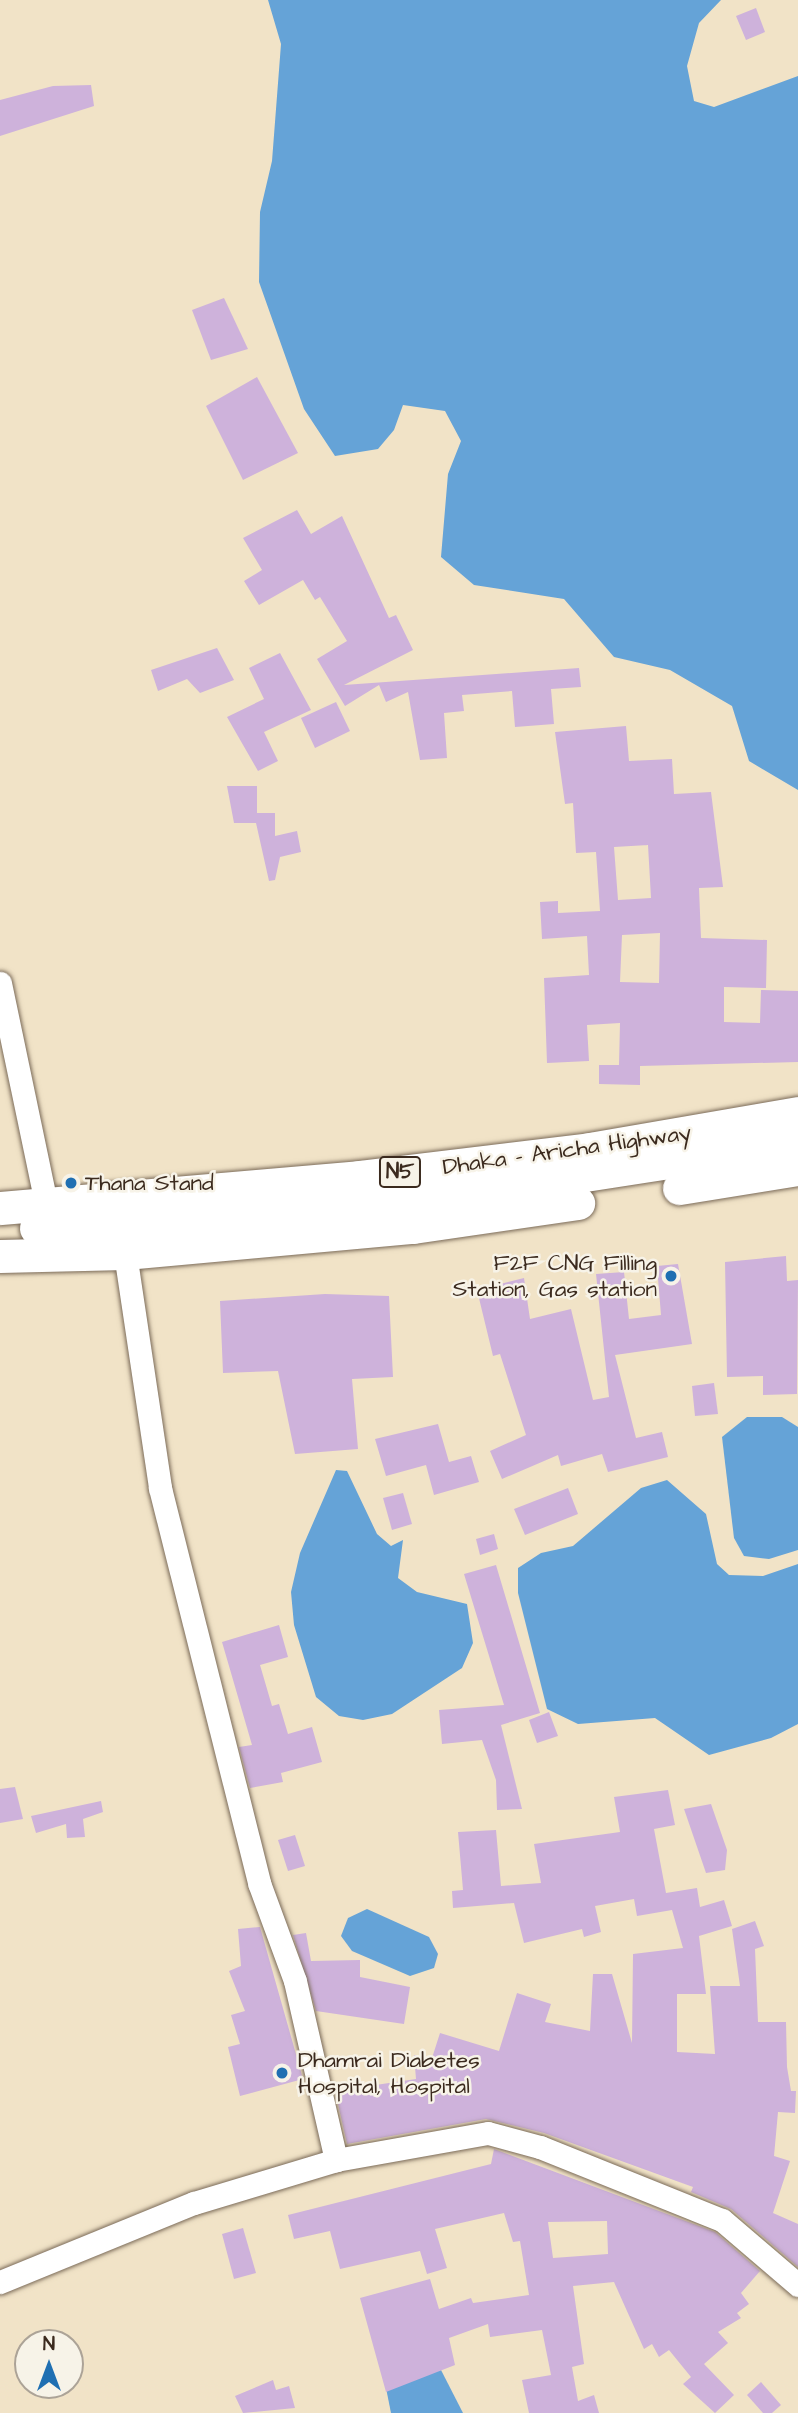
<!DOCTYPE html>
<style>
body{margin:0}
#map{position:relative;width:798px;height:2413px;overflow:hidden;background:#f1e3c7;font-family:"Architects Daughter",sans-serif}
div>[style]{position:absolute}
.water>*{inset:0;background:#65a3d7}
.building>*{inset:0;background:#ceb2db}
.roads{filter:drop-shadow(0 0 2px #7b6b59) drop-shadow(0 0 2px #7b6b59)}
.minor>*{height:23px;margin:-11.5px;padding:0 11.5px;transform-origin:11.5px;border-radius:11.5px;background:#fff}
.highway>*{height:33px;margin:-16.5px;padding:0 16.5px;transform-origin:16.5px;border-radius:16.5px;background:#fff}
.dots>*{width:19px;height:19px;translate:-50% -50%;box-sizing:border-box;border:4px solid #f7f3e8;border-radius:50%}
span{translate:-50% -50%;white-space:nowrap;text-align:center;line-height:1.15;-webkit-text-stroke:5px #f7f3e8;paint-order:stroke}
.shield-label span{padding:2px 5px;background:#f7f3e8;border:2px solid;border-radius:5px;-webkit-text-stroke-width:0}
.shield-label{font-size:21px;color:#3b2a1e;font-weight:700}
.street-label{font-size:23px;color:#3b2a1e}
.poi-label{font-size:23px;color:#3b2a1e}
.left{translate:0 -50%;text-align:left}
.right{translate:-100% -50%;text-align:right}
.north{position:absolute;left:14px;top:2329px;width:70px;height:70px;box-sizing:border-box;background:#f7f3e8;border:2px solid #aca397;border-radius:50%;rotate:0deg;font-size:19px;font-weight:700;line-height:28px;text-align:center;color:#3b2a1e}
.north::after{content:'';display:block;margin:auto;width:24px;height:32px;background:#1f6fb2;clip-path:polygon(50% 0,100% 100%,50% 72%,0 100%)}
</style>
<div id="map">
<div class="water">
<div style="clip-path:polygon(268px 0,721px 0,699px 23px,687px 66px,694px 101px,714px 107px,798px 76px,798px 790px,749px 761px,732px 706px,670px 670px,614px 657px,564px 599px,474px 585px,441px 557px,448px 474px,461px 441px,445px 411px,403px 405px,394px 430px,378px 449px,335px 456px,304px 409px,259px 282px,260px 212px,272px 161px,281px 44px)"></div>
<div style="clip-path:polygon(747px 1417px,782px 1417px,798px 1427px,798px 1550px,769px 1559px,744px 1556px,734px 1538px,722px 1437px)"></div>
<div style="clip-path:polygon(336px 1470px,347px 1471px,377px 1534px,391px 1546px,403px 1540px,398px 1578px,417px 1592px,467px 1604px,473px 1643px,462px 1668px,392px 1714px,363px 1720px,339px 1716px,316px 1697px,294px 1625px,291px 1592px,300px 1553px)"></div>
<div style="clip-path:polygon(667px 1480px,706px 1514px,717px 1564px,729px 1575px,763px 1576px,798px 1564px,798px 1724px,771px 1738px,709px 1755px,655px 1718px,578px 1724px,547px 1709px,518px 1593px,518px 1568px,541px 1553px,573px 1546px,641px 1488px)"></div>
<div style="clip-path:polygon(367px 1909px,429px 1937px,438px 1954px,434px 1968px,410px 1976px,352px 1951px,341px 1936px,348px 1918px)"></div>
<div style="clip-path:polygon(441px 2370px,463px 2413px,391px 2413px,385px 2383px)"></div>
</div>
<div class="building">
<div style="clip-path:polygon(756px 8px,765px 32px,746px 40px,736px 16px)"></div>
<div style="clip-path:polygon(91px 85px,94px 106px,0 136px,0 100px,53px 86px)"></div>
<div style="clip-path:polygon(224px 298px,248px 349px,211px 360px,192px 310px)"></div>
<div style="clip-path:polygon(257px 377px,298px 453px,243px 480px,206px 406px)"></div>
<div style="clip-path:polygon(297px 510px,311px 534px,342px 516px,389px 618px,396px 615px,413px 650px,344px 685px,579px 668px,581px 687px,551px 689px,554px 724px,515px 727px,512px 691px,462px 695px,464px 711px,444px 713px,447px 758px,420px 760px,408px 692px,386px 702px,379px 685px,345px 706px,317px 659px,347px 641px,320px 597px,315px 600px,303px 580px,259px 605px,244px 581px,262px 570px,243px 538px)"></div>
<div style="clip-path:polygon(217px 648px,234px 680px,200px 693px,187px 679px,158px 691px,151px 670px)"></div>
<div style="clip-path:polygon(280px 653px,311px 710px,264px 732px,278px 761px,258px 771px,227px 717px,264px 699px,249px 668px)"></div>
<div style="clip-path:polygon(336px 702px,350px 731px,315px 748px,301px 718px)"></div>
<div style="clip-path:polygon(evenodd,626px 726px,629px 761px,672px 759px,674px 794px,711px 792px,723px 887px,699px 888px,701px 938px,767px 940px,766px 988px,724px 987px,724px 1022px,760px 1023px,761px 990px,798px 991px,798px 1062px,640px 1066px,640px 1085px,599px 1084px,599px 1065px,619px 1065px,620px 1023px,587px 1025px,589px 1061px,547px 1063px,544px 978px,589px 975px,587px 936px,542px 939px,540px 902px,558px 901px,558px 913px,600px 911px,596px 852px,576px 853px,573px 803px,565px 804px,555px 732px,626px 726px,648px 845px,651px 898px,618px 900px,614px 847px,648px 845px,626px 726px,660px 933px,659px 983px,620px 982px,622px 935px,660px 933px)"></div>
<div style="clip-path:polygon(227px 786px,257px 786px,257px 813px,275px 813px,275px 836px,297px 831px,301px 852px,280px 857px,275px 880px,269px 881px,256px 823px,234px 823px)"></div>
<div style="clip-path:polygon(786px 1256px,787px 1281px,798px 1280px,797px 1394px,763px 1395px,763px 1376px,727px 1377px,725px 1262px)"></div>
<div style="clip-path:polygon(678px 1264px,692px 1344px,615px 1355px,636px 1438px,662px 1432px,668px 1457px,608px 1472px,602px 1454px,561px 1466px,558px 1455px,502px 1479px,490px 1451px,526px 1435px,500px 1354px,493px 1356px,477px 1290px,524px 1278px,530px 1319px,571px 1309px,593px 1400px,609px 1397px,596px 1274px,624px 1272px,629px 1319px,661px 1315px,657px 1266px)"></div>
<div style="clip-path:polygon(325px 1294px,389px 1296px,393px 1377px,352px 1379px,358px 1449px,295px 1454px,278px 1371px,223px 1373px,220px 1301px)"></div>
<div style="clip-path:polygon(714px 1383px,718px 1414px,695px 1416px,692px 1386px)"></div>
<div style="clip-path:polygon(438px 1424px,449px 1462px,471px 1456px,479px 1482px,434px 1495px,426px 1465px,386px 1476px,375px 1439px)"></div>
<div style="clip-path:polygon(568px 1488px,578px 1514px,525px 1535px,514px 1509px)"></div>
<div style="clip-path:polygon(403px 1493px,412px 1524px,392px 1530px,383px 1498px)"></div>
<div style="clip-path:polygon(494px 1534px,498px 1549px,480px 1555px,476px 1539px)"></div>
<div style="clip-path:polygon(496px 1565px,540px 1713px,501px 1725px,522px 1809px,497px 1810px,496px 1780px,482px 1740px,442px 1744px,439px 1710px,504px 1705px,464px 1574px)"></div>
<div style="clip-path:polygon(279px 1625px,288px 1657px,260px 1665px,272px 1706px,279px 1704px,288px 1734px,312px 1727px,322px 1762px,281px 1773px,283px 1782px,250px 1788px,239px 1747px,252px 1745px,222px 1642px)"></div>
<div style="clip-path:polygon(549px 1712px,558px 1736px,537px 1743px,529px 1720px)"></div>
<div style="clip-path:polygon(15px 1787px,23px 1819px,0 1823px,0 1789px)"></div>
<div style="clip-path:polygon(668px 1790px,675px 1825px,654px 1829px,666px 1893px,697px 1888px,700px 1907px,724px 1900px,732px 1926px,699px 1936px,706px 1994px,677px 1994px,677px 2052px,715px 2054px,710px 1986px,740px 1986px,732px 1929px,755px 1921px,764px 1946px,755px 1949px,758px 2022px,786px 2022px,787px 2067px,791px 2091px,796px 2091px,795px 2113px,778px 2112px,774px 2156px,790px 2161px,773px 2213px,798px 2224px,798px 2267px,731px 2209px,691px 2192px,693px 2187px,544px 2133px,486px 2119px,347px 2144px,335px 2091px,416px 2079px,414px 2055px,432px 2058px,440px 2033px,499px 2051px,517px 1993px,551px 2004px,545px 2022px,590px 2031px,593px 1974px,612px 1974px,632px 2043px,633px 1954px,683px 1948px,672px 1910px,637px 1916px,634px 1899px,595px 1906px,601px 1932px,584px 1937px,582px 1929px,524px 1943px,514px 1903px,453px 1908px,452px 1891px,463px 1890px,458px 1832px,496px 1830px,501px 1886px,541px 1883px,534px 1844px,620px 1832px,614px 1797px)"></div>
<div style="clip-path:polygon(101px 1801px,103px 1812px,83px 1819px,85px 1837px,67px 1838px,66px 1824px,36px 1833px,31px 1816px)"></div>
<div style="clip-path:polygon(711px 1804px,727px 1850px,725px 1870px,706px 1873px,684px 1809px)"></div>
<div style="clip-path:polygon(295px 1835px,305px 1866px,288px 1871px,278px 1840px)"></div>
<div style="clip-path:polygon(260px 1927px,303px 2079px,240px 2096px,228px 2047px,240px 2044px,231px 2015px,245px 2011px,229px 1971px,241px 1966px,238px 1929px)"></div>
<div style="clip-path:polygon(306px 1933px,311px 1961px,360px 1960px,360px 1977px,410px 1987px,404px 2024px,316px 2011px,293px 1935px)"></div>
<div style="clip-path:polygon(evenodd,494px 2149px,715px 2232px,760px 2271px,741px 2293px,749px 2304px,737px 2313px,741px 2318px,718px 2332px,728px 2343px,704px 2364px,734px 2395px,715px 2413px,683px 2384px,691px 2377px,669px 2350px,659px 2357px,652px 2344px,644px 2349px,614px 2282px,573px 2286px,584px 2364px,572px 2367px,578px 2401px,594px 2395px,599px 2413px,529px 2413px,522px 2380px,551px 2375px,542px 2330px,490px 2337px,488px 2324px,449px 2338px,455px 2365px,386px 2392px,360px 2298px,430px 2279px,439px 2309px,471px 2298px,473px 2303px,529px 2295px,520px 2241px,513px 2242px,504px 2213px,435px 2229px,447px 2268px,427px 2274px,420px 2251px,340px 2269px,330px 2231px,294px 2239px,288px 2215px,491px 2164px,494px 2149px,607px 2221px,608px 2254px,553px 2258px,548px 2222px,607px 2221px)"></div>
<div style="clip-path:polygon(243px 2228px,256px 2273px,234px 2279px,222px 2234px)"></div>
<div style="clip-path:polygon(273px 2380px,276px 2390px,289px 2386px,295px 2408px,243px 2413px,235px 2396px)"></div>
<div style="clip-path:polygon(761px 2382px,781px 2405px,772px 2413px,763px 2413px,747px 2395px)"></div>
</div>
<div class="roads">
<div class="minor">
<div style="left:0;top:983px;width:229px;rotate:78.2deg"></div>
<div style="left:125px;top:1253px;width:238px;rotate:81.5deg"></div>
<div style="left:160px;top:1488px;width:407px;rotate:75.9deg"></div>
<div style="left:259px;top:1883px;width:104px;rotate:69.8deg"></div>
<div style="left:295px;top:1981px;width:184px;rotate:77.1deg"></div>
<div style="left:0;top:2282px;width:209px;rotate:-22.2deg"></div>
<div style="left:194px;top:2203px;width:148px;rotate:-16.8deg"></div>
<div style="left:336px;top:2160px;width:154px;rotate:-10.1deg"></div>
<div style="left:488px;top:2133px;width:54px;rotate:15.1deg"></div>
<div style="left:540px;top:2147px;width:196px;rotate:21.9deg"></div>
<div style="left:722px;top:2220px;width:100px;rotate:40.5deg"></div>
</div>
<div class="highway">
<div style="left:679px;top:1188px;width:121px;rotate:-9.1deg"></div>
<div style="left:0;top:1208px;width:361px;rotate:-4.9deg"></div>
<div style="left:360px;top:1177px;width:232px;rotate:-6.9deg"></div>
<div style="left:590px;top:1149px;width:211px;rotate:-9.8deg"></div>
<div style="left:36px;top:1228px;width:382px;rotate:-4.1deg"></div>
<div style="left:417px;top:1201px;width:386px;rotate:-8.8deg"></div>
<div style="left:0;top:1256px;width:125px;rotate:-1.4deg"></div>
<div style="left:125px;top:1253px;width:289px;rotate:-5.2deg"></div>
<div style="left:413px;top:1227px;width:167px;rotate:-8.3deg"></div>
</div>
</div>
<div class="dots">
<div style="left:71px;top:1183px;background:#1f6fb2"></div>
<div style="left:671px;top:1276px;background:#1f6fb2"></div>
<div style="left:282px;top:2073px;background:#1f6fb2"></div>
</div>
<div class="shield-label">
<span style="left:400px;top:1172px">N5</span>
</div>
<div class="street-label">
<span style="left:567px;top:1150px;rotate:-8deg">Dhaka - Aricha Highway</span>
</div>
<div class="poi-label">
<span class="left" style="left:85px;top:1183px">Thana Stand</span>
<span class="right" style="left:657px;top:1276px">F2F CNG Filling<br>Station, Gas station</span>
<span class="left" style="left:298px;top:2073px">Dhamrai Diabetes<br>Hospital, Hospital</span>
</div>
<div class="north">N</div>
</div>
